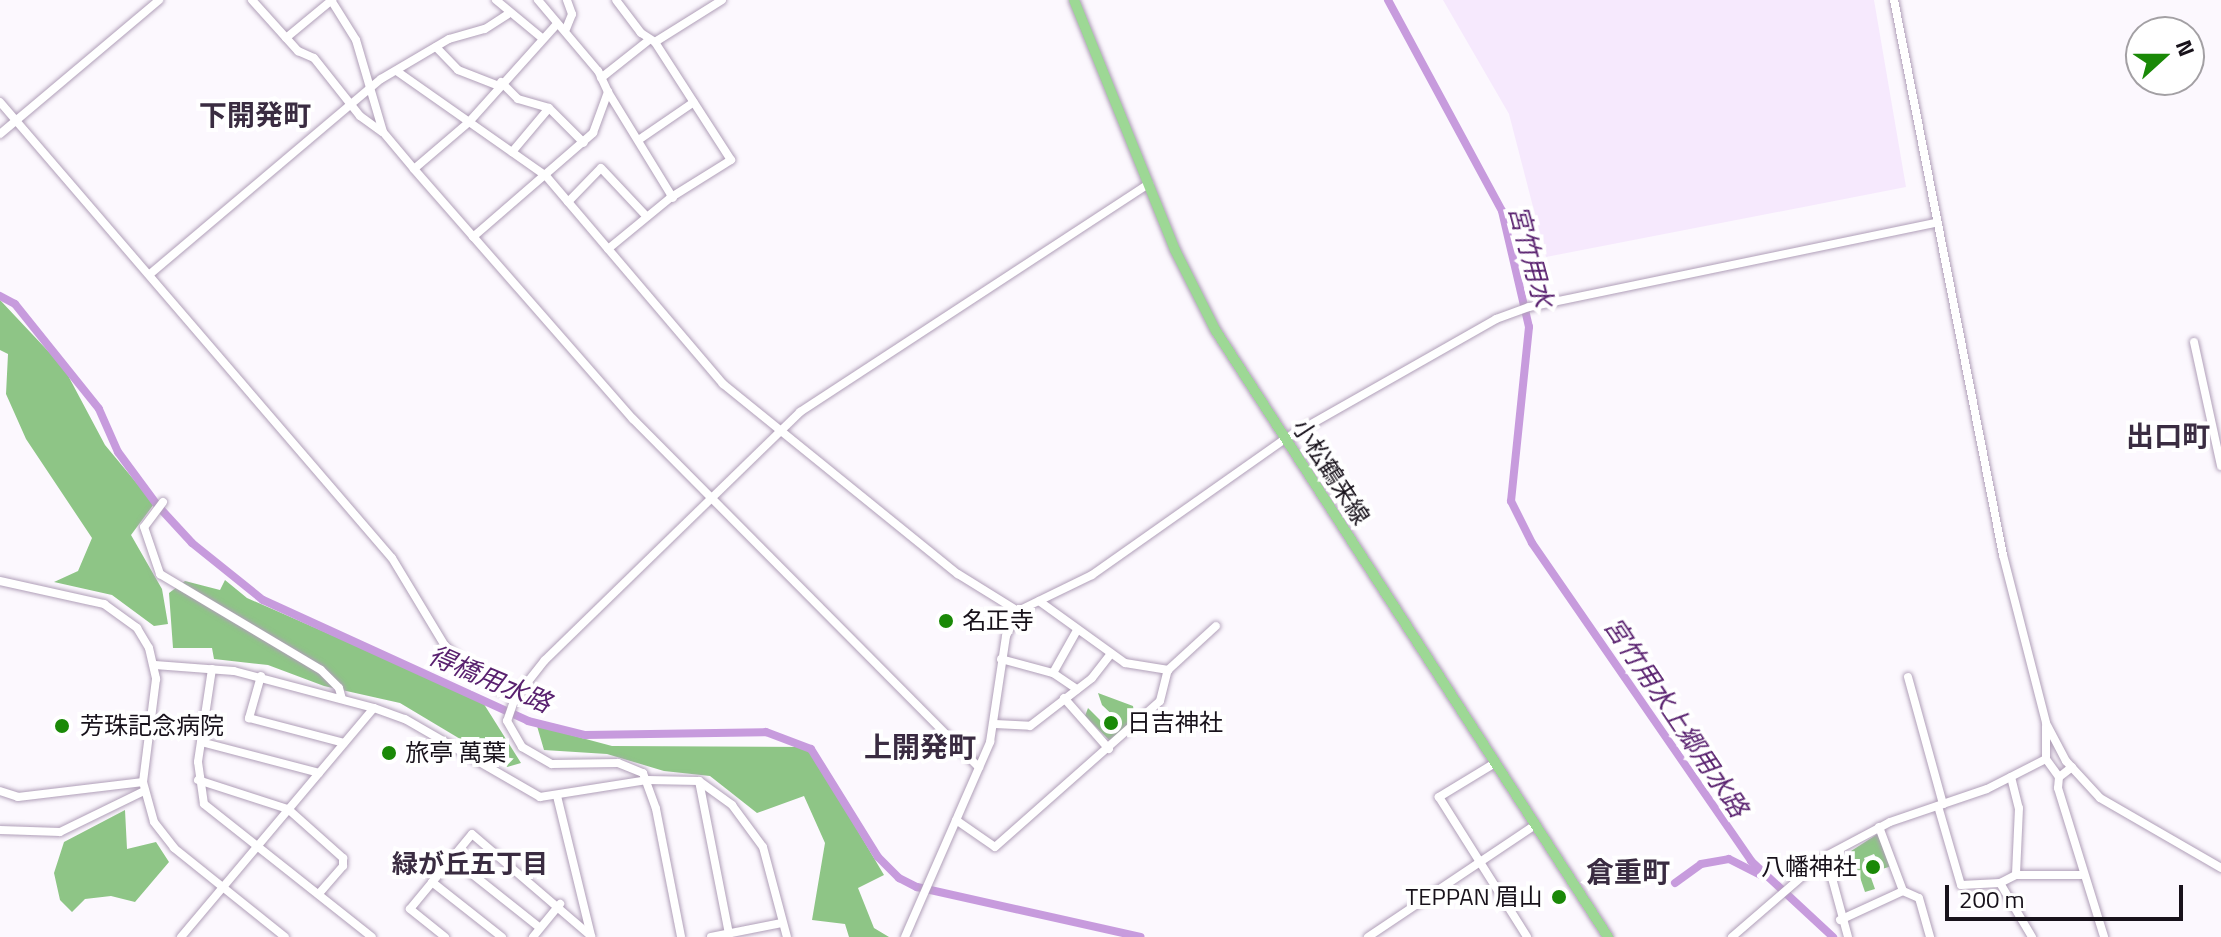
<!DOCTYPE html>
<meta charset="utf-8">
<style>
body{margin:0}
#map{position:relative;width:2221px;height:937px;overflow:hidden;background:#fcf8fe;font-family:"Titillium Web","Noto Sans JP",sans-serif}
div>[style]{position:absolute}
.built>*{inset:0;background:#f6e9fd}
.forest>*{inset:0;background:#8ec586}
.canal>*{height:8px;margin:-4px;padding:0 4px;transform-origin:4px;border-radius:4px;background:#c79bdd}
.roads{filter:drop-shadow(0 0 2px #b09fb8) drop-shadow(0 0 2px #b09fb8)}
.minor>*{height:8px;margin:-4px;padding:0 4px;transform-origin:4px;border-radius:4px;background:#fff}
.major>*{height:10px;margin:-5px;padding:0 5px;transform-origin:5px;border-radius:5px;background:#9dd895}
.dots>*{width:22px;height:22px;translate:-50% -50%;box-sizing:border-box;border:4px solid #fff;border-radius:50%}
span{translate:-50% -50%;white-space:nowrap;text-align:center;line-height:1.15;-webkit-text-stroke:8px #fff;paint-order:stroke}
.street-label{font-size:24px;color:#18121b}
.poi-label{font-size:24px;color:#18121b}
.left{translate:0 -50%;text-align:left}
.right{translate:-100% -50%;text-align:right}
.water-label{font-size:26px;color:#59216f;font-style:italic}
.neighbourhood-label{font-size:26px;color:#3a2c41;font-weight:700}
.quarter-label{font-size:28px;color:#3a2c41;font-weight:700}
.north{position:absolute;left:2125px;top:16px;width:80px;height:80px;box-sizing:border-box;background:#fff;border:2px solid #a3a0a4;border-radius:50%;rotate:69deg;font-size:22px;font-weight:700;line-height:32px;text-align:center;color:#18121b}
.north::after{content:'';display:block;margin:auto;width:28px;height:36px;background:#1a8907;clip-path:polygon(50% 0,100% 100%,50% 72%,0 100%)}
.scale{position:absolute;left:1945px;top:885px;width:238px;height:36px;box-sizing:border-box;border:4px solid #18121b;border-top:0;padding-left:10px;font-size:24px;line-height:28px;white-space:nowrap;color:#18121b;-webkit-text-stroke:6px #fff;paint-order:stroke}
</style>
<div id="map">
<div class="built">
<div style="clip-path:polygon(1443px 0,1874px 0,1906px 187px,1546px 257px,1509px 114px)"></div>
</div>
<div class="forest">
<div style="clip-path:polygon(0 300px,64px 368px,105px 445px,154px 504px,131px 535px,162px 589px,168px 624px,154px 626px,112px 595px,54px 582px,78px 571px,92px 538px,26px 439px,6px 394px,8px 354px,0 350px)"></div>
<div style="clip-path:polygon(225px 580px,247px 598px,482px 701px,521px 763px,507px 767px,400px 703px,324px 686px,268px 665px,214px 659px,212px 648px,173px 648px,169px 593px,185px 581px,220px 590px)"></div>
<div style="clip-path:polygon(1098px 693px,1133px 706px,1135px 719px,1112px 743px,1085px 716px,1088px 708px,1113px 733px,1122px 724px,1102px 705px)"></div>
<div style="clip-path:polygon(537px 726px,612px 746px,808px 747px,884px 875px,858px 888px,874px 928px,889px 937px,849px 937px,845px 924px,812px 920px,825px 843px,804px 796px,757px 813px,710px 776px,664px 771px,607px 754px,544px 750px)"></div>
<div style="clip-path:polygon(125px 810px,127px 849px,156px 842px,169px 862px,135px 902px,111px 896px,85px 899px,72px 912px,60px 900px,54px 873px,64px 842px)"></div>
<div style="clip-path:polygon(1879px 833px,1892px 866px,1882px 869px,1874px 854px,1864px 858px,1875px 889px,1865px 892px,1851px 851px)"></div>
</div>
<div class="canal">
<div style="left:1388px;top:0;width:240px;rotate:61.6deg"></div>
<div style="left:1502px;top:211px;width:119px;rotate:76.9deg"></div>
<div style="left:1529px;top:327px;width:175px;rotate:95.9deg"></div>
<div style="left:1511px;top:501px;width:47px;rotate:63.4deg"></div>
<div style="left:1532px;top:543px;width:386px;rotate:55.4deg"></div>
<div style="left:1751px;top:861px;width:112px;rotate:42.8deg"></div>
<div style="left:0;top:296px;width:17px;rotate:28deg"></div>
<div style="left:15px;top:304px;width:134px;rotate:51.3deg"></div>
<div style="left:99px;top:409px;width:47px;rotate:66.2deg"></div>
<div style="left:118px;top:452px;width:67px;rotate:53.5deg"></div>
<div style="left:158px;top:506px;width:50px;rotate:47.4deg"></div>
<div style="left:192px;top:543px;width:91px;rotate:38.8deg"></div>
<div style="left:263px;top:600px;width:291px;rotate:24.5deg"></div>
<div style="left:528px;top:721px;width:59px;rotate:13.8deg"></div>
<div style="left:585px;top:735px;width:181px;rotate:-0.9deg"></div>
<div style="left:766px;top:732px;width:48px;rotate:20.7deg"></div>
<div style="left:811px;top:749px;width:127px;rotate:58.2deg"></div>
<div style="left:878px;top:857px;width:30px;rotate:45deg"></div>
<div style="left:899px;top:878px;width:20px;rotate:27deg"></div>
<div style="left:917px;top:887px;width:229px;rotate:12.6deg"></div>
<div style="left:1675px;top:883px;width:32px;rotate:-36deg"></div>
<div style="left:1701px;top:864px;width:28px;rotate:-10deg"></div>
<div style="left:1729px;top:859px;width:37px;rotate:27deg"></div>
</div>
<div class="roads">
<div class="minor">
<div style="left:252px;top:0;width:69px;rotate:48deg"></div>
<div style="left:298px;top:51px;width:17px;rotate:24deg"></div>
<div style="left:314px;top:58px;width:74px;rotate:51.6deg"></div>
<div style="left:360px;top:116px;width:27px;rotate:36deg"></div>
<div style="left:331px;top:0;width:47px;rotate:58deg"></div>
<div style="left:356px;top:40px;width:96px;rotate:73.6deg"></div>
<div style="left:383px;top:132px;width:48px;rotate:50deg"></div>
<div style="left:414px;top:169px;width:332px;rotate:48.8deg"></div>
<div style="left:633px;top:419px;width:491px;rotate:45.2deg"></div>
<div style="left:496px;top:0;width:60px;rotate:39.6deg"></div>
<div style="left:1894px;top:0;width:566px;rotate:78.89deg"></div>
<div style="left:2003px;top:555px;width:173px;rotate:75.6deg"></div>
<div style="left:2046px;top:723px;width:43px;rotate:62.2deg"></div>
<div style="left:2066px;top:761px;width:50px;rotate:47.4deg"></div>
<div style="left:2100px;top:798px;width:140px;rotate:30deg"></div>
<div style="left:566px;top:29px;width:16px;rotate:-68deg"></div>
<div style="left:572px;top:14px;width:15px;rotate:-110deg"></div>
<div style="left:286px;top:38px;width:60px;rotate:-39.6deg"></div>
<div style="left:655px;top:42px;width:79px;rotate:-32.1deg"></div>
<div style="left:436px;top:47px;width:32px;rotate:46deg"></div>
<div style="left:458px;top:70px;width:44px;rotate:21.3deg"></div>
<div style="left:398px;top:72px;width:181px;rotate:35.1deg"></div>
<div style="left:546px;top:176px;width:273px;rotate:49.6deg"></div>
<div style="left:723px;top:384px;width:302px;rotate:39deg"></div>
<div style="left:958px;top:574px;width:70px;rotate:31.7deg"></div>
<div style="left:601px;top:78px;width:61px;rotate:-38.4deg"></div>
<div style="left:501px;top:82px;width:24px;rotate:45deg"></div>
<div style="left:518px;top:99px;width:32px;rotate:16deg"></div>
<div style="left:549px;top:108px;width:49px;rotate:45deg"></div>
<div style="left:608px;top:92px;width:124px;rotate:58.5deg"></div>
<div style="left:0;top:102px;width:601px;rotate:49.32deg"></div>
<div style="left:392px;top:558px;width:103px;rotate:58.9deg"></div>
<div style="left:445px;top:646px;width:55px;rotate:41.3deg"></div>
<div style="left:486px;top:682px;width:33px;rotate:29deg"></div>
<div style="left:515px;top:698px;width:24px;rotate:109deg"></div>
<div style="left:507px;top:721px;width:30px;rotate:60deg"></div>
<div style="left:522px;top:747px;width:34px;rotate:30deg"></div>
<div style="left:552px;top:764px;width:66px;rotate:-0.9deg"></div>
<div style="left:618px;top:763px;width:27px;rotate:22deg"></div>
<div style="left:643px;top:773px;width:38px;rotate:70deg"></div>
<div style="left:656px;top:809px;width:130px;rotate:78.9deg"></div>
<div style="left:0;top:134px;width:208px;rotate:-40.1deg"></div>
<div style="left:640px;top:139px;width:65px;rotate:-34.4deg"></div>
<div style="left:512px;top:152px;width:57px;rotate:-49.9deg"></div>
<div style="left:414px;top:169px;width:72px;rotate:-40.5deg"></div>
<div style="left:469px;top:122px;width:132px;rotate:-48.1deg"></div>
<div style="left:568px;top:202px;width:47px;rotate:-45.9deg"></div>
<div style="left:601px;top:168px;width:66px;rotate:46.8deg"></div>
<div style="left:473px;top:237px;width:159px;rotate:-40.9deg"></div>
<div style="left:593px;top:133px;width:44px;rotate:-69.9deg"></div>
<div style="left:608px;top:92px;width:23px;rotate:-115deg"></div>
<div style="left:598px;top:71px;width:93px;rotate:-130.2deg"></div>
<div style="left:608px;top:249px;width:80px;rotate:-39.4deg"></div>
<div style="left:670px;top:198px;width:72px;rotate:-31.9deg"></div>
<div style="left:731px;top:160px;width:140px;rotate:-122.8deg"></div>
<div style="left:655px;top:42px;width:17px;rotate:-147deg"></div>
<div style="left:641px;top:33px;width:41px;rotate:-127.1deg"></div>
<div style="left:150px;top:274px;width:302px;rotate:-40.2deg"></div>
<div style="left:381px;top:79px;width:79px;rotate:-30.5deg"></div>
<div style="left:449px;top:39px;width:37px;rotate:-16deg"></div>
<div style="left:485px;top:29px;width:27px;rotate:-33deg"></div>
<div style="left:2194px;top:342px;width:127px;rotate:77.7deg"></div>
<div style="left:163px;top:502px;width:31px;rotate:127deg"></div>
<div style="left:144px;top:527px;width:50px;rotate:71.2deg"></div>
<div style="left:160px;top:574px;width:187px;rotate:30.8deg"></div>
<div style="left:321px;top:670px;width:25px;rotate:45deg"></div>
<div style="left:339px;top:688px;width:11px;rotate:75deg"></div>
<div style="left:0;top:581px;width:107px;rotate:12.5deg"></div>
<div style="left:104px;top:604px;width:41px;rotate:36deg"></div>
<div style="left:137px;top:628px;width:23px;rotate:59deg"></div>
<div style="left:149px;top:648px;width:32px;rotate:77deg"></div>
<div style="left:156px;top:679px;width:104px;rotate:97.2deg"></div>
<div style="left:143px;top:782px;width:41px;rotate:74.6deg"></div>
<div style="left:154px;top:822px;width:33px;rotate:52deg"></div>
<div style="left:174px;top:848px;width:142px;rotate:38.7deg"></div>
<div style="left:1039px;top:601px;width:106px;rotate:35.8deg"></div>
<div style="left:1125px;top:663px;width:44px;rotate:9.2deg"></div>
<div style="left:1001px;top:659px;width:54px;rotate:15.1deg"></div>
<div style="left:1053px;top:673px;width:29px;rotate:34deg"></div>
<div style="left:155px;top:665px;width:79px;rotate:4.3deg"></div>
<div style="left:234px;top:671px;width:145px;rotate:14.8deg"></div>
<div style="left:374px;top:708px;width:33px;rotate:20deg"></div>
<div style="left:405px;top:719px;width:156px;rotate:30deg"></div>
<div style="left:540px;top:797px;width:108px;rotate:-9deg"></div>
<div style="left:647px;top:780px;width:52px;rotate:1.1deg"></div>
<div style="left:699px;top:781px;width:41px;rotate:36deg"></div>
<div style="left:732px;top:805px;width:52px;rotate:53.6deg"></div>
<div style="left:763px;top:847px;width:93px;rotate:75.1deg"></div>
<div style="left:212px;top:669px;width:94px;rotate:98.6deg"></div>
<div style="left:198px;top:762px;width:42px;rotate:81.9deg"></div>
<div style="left:204px;top:804px;width:214px;rotate:38.4deg"></div>
<div style="left:1053px;top:673px;width:47px;rotate:-60.7deg"></div>
<div style="left:261px;top:676px;width:44px;rotate:105.9deg"></div>
<div style="left:249px;top:718px;width:98px;rotate:14.7deg"></div>
<div style="left:1908px;top:677px;width:132px;rotate:74.6deg"></div>
<div style="left:515px;top:698px;width:48px;rotate:-51.7deg"></div>
<div style="left:545px;top:660px;width:356px;rotate:-44.2deg"></div>
<div style="left:800px;top:412px;width:417px;rotate:-33.2deg"></div>
<div style="left:1064px;top:698px;width:68px;rotate:48.6deg"></div>
<div style="left:995px;top:724px;width:35px;rotate:3deg"></div>
<div style="left:1030px;top:726px;width:78px;rotate:-37.7deg"></div>
<div style="left:1092px;top:678px;width:31px;rotate:-52deg"></div>
<div style="left:201px;top:742px;width:122px;rotate:14.7deg"></div>
<div style="left:2046px;top:759px;width:22px;rotate:54deg"></div>
<div style="left:1495px;top:763px;width:66px;rotate:148.7deg"></div>
<div style="left:1439px;top:797px;width:165px;rotate:57.8deg"></div>
<div style="left:2072px;top:767px;width:16px;rotate:142deg"></div>
<div style="left:2059px;top:777px;width:11px;rotate:95deg"></div>
<div style="left:2058px;top:788px;width:156px;rotate:72.8deg"></div>
<div style="left:2011px;top:777px;width:32px;rotate:76deg"></div>
<div style="left:2019px;top:808px;width:67px;rotate:92.6deg"></div>
<div style="left:198px;top:780px;width:95px;rotate:17.9deg"></div>
<div style="left:288px;top:809px;width:74px;rotate:41.7deg"></div>
<div style="left:343px;top:858px;width:8px;rotate:90deg"></div>
<div style="left:343px;top:866px;width:37px;rotate:131deg"></div>
<div style="left:699px;top:781px;width:156px;rotate:78.9deg"></div>
<div style="left:0;top:791px;width:19px;rotate:18deg"></div>
<div style="left:18px;top:797px;width:126px;rotate:-6.8deg"></div>
<div style="left:557px;top:796px;width:143px;rotate:76.3deg"></div>
<div style="left:1938px;top:806px;width:82px;rotate:73.8deg"></div>
<div style="left:1961px;top:885px;width:39px;rotate:-3deg"></div>
<div style="left:2000px;top:883px;width:18px;rotate:-27deg"></div>
<div style="left:2016px;top:875px;width:65px"></div>
<div style="left:956px;top:820px;width:47px;rotate:34.7deg"></div>
<div style="left:995px;top:847px;width:220px;rotate:-41.5deg"></div>
<div style="left:1160px;top:701px;width:32px;rotate:-76deg"></div>
<div style="left:1168px;top:670px;width:65px;rotate:-42.5deg"></div>
<div style="left:1879px;top:827px;width:68px;rotate:69.4deg"></div>
<div style="left:1903px;top:891px;width:17px;rotate:24deg"></div>
<div style="left:1919px;top:898px;width:41px;rotate:74.2deg"></div>
<div style="left:0;top:830px;width:60px;rotate:1.9deg"></div>
<div style="left:60px;top:832px;width:93px;rotate:-26deg"></div>
<div style="left:1826px;top:856px;width:84px;rotate:74.8deg"></div>
<div style="left:452px;top:858px;width:112px;rotate:38.5deg"></div>
<div style="left:432px;top:882px;width:89px;rotate:38.2deg"></div>
<div style="left:2000px;top:883px;width:63px;rotate:59.3deg"></div>
<div style="left:1840px;top:920px;width:69px;rotate:-24.7deg"></div>
<div style="left:181px;top:937px;width:299px;rotate:-49.9deg"></div>
<div style="left:445px;top:937px;width:45px;rotate:-141.3deg"></div>
<div style="left:410px;top:909px;width:97px;rotate:-50.4deg"></div>
<div style="left:472px;top:834px;width:157px;rotate:40.6deg"></div>
<div style="left:533px;top:937px;width:43px;rotate:-50.7deg"></div>
<div style="left:711px;top:937px;width:72px;rotate:-11.2deg"></div>
<div style="left:905px;top:937px;width:213px;rotate:-66.4deg"></div>
<div style="left:990px;top:742px;width:107px;rotate:-81.4deg"></div>
<div style="left:1006px;top:636px;width:28px;rotate:-64deg"></div>
<div style="left:1018px;top:611px;width:82px;rotate:-25.9deg"></div>
<div style="left:1092px;top:575px;width:236px;rotate:-35.2deg"></div>
<div style="left:1285px;top:439px;width:243px;rotate:-29.6deg"></div>
<div style="left:1496px;top:319px;width:35px;rotate:-20deg"></div>
<div style="left:1529px;top:307px;width:416px;rotate:-11.7deg"></div>
<div style="left:1368px;top:937px;width:201px;rotate:-33.8deg"></div>
<div style="left:1732px;top:937px;width:124px;rotate:-40.8deg"></div>
<div style="left:1826px;top:856px;width:72px;rotate:-28deg"></div>
<div style="left:1890px;top:822px;width:102px;rotate:-18.8deg"></div>
<div style="left:1987px;top:789px;width:66px;rotate:-27deg"></div>
<div style="left:2046px;top:759px;width:33px;rotate:-90deg"></div>
</div>
<div class="major">
<div style="left:1074px;top:0;width:270px;rotate:68deg"></div>
<div style="left:1175px;top:250px;width:91px;rotate:63.2deg"></div>
<div style="left:1216px;top:331px;width:722px;rotate:57.1deg"></div>
</div>
</div>
<div class="dots">
<div style="left:946px;top:621px;background:#1a8907"></div>
<div style="left:1111px;top:723px;background:#1a8907"></div>
<div style="left:62px;top:726px;background:#1a8907"></div>
<div style="left:389px;top:753px;background:#1a8907"></div>
<div style="left:1873px;top:867px;background:#1a8907"></div>
<div style="left:1559px;top:897px;background:#1a8907"></div>
</div>
<div class="street-label">
<span style="left:1331px;top:472px;rotate:57deg">小松鶴来線</span>
</div>
<div class="poi-label">
<span class="left" style="left:962px;top:621px">名正寺</span>
<span class="left" style="left:1127px;top:723px">日吉神社</span>
<span class="left" style="left:80px;top:726px">芳珠記念病院</span>
<span class="left" style="left:405px;top:753px">旅亭 萬葉</span>
<span class="right" style="left:1857px;top:867px">八幡神社</span>
<span class="right" style="left:1543px;top:897px">TEPPAN 眉山</span>
</div>
<div class="water-label">
<span style="left:1531px;top:256px;rotate:75deg">宮竹用水</span>
<span style="left:490px;top:679px;rotate:23deg">得橋用水路</span>
<span style="left:1676px;top:717px;rotate:56deg">宮竹用水上郷用水路</span>
</div>
<div class="neighbourhood-label">
<span style="left:470px;top:864px">緑が丘五丁目</span>
</div>
<div class="quarter-label">
<span style="left:255px;top:115px">下開発町</span>
<span style="left:2168px;top:436px">出口町</span>
<span style="left:920px;top:747px">上開発町</span>
<span style="left:1628px;top:872px">倉重町</span>
</div>
<div class="north">N</div>
<div class="scale">200 m</div>
</div>
